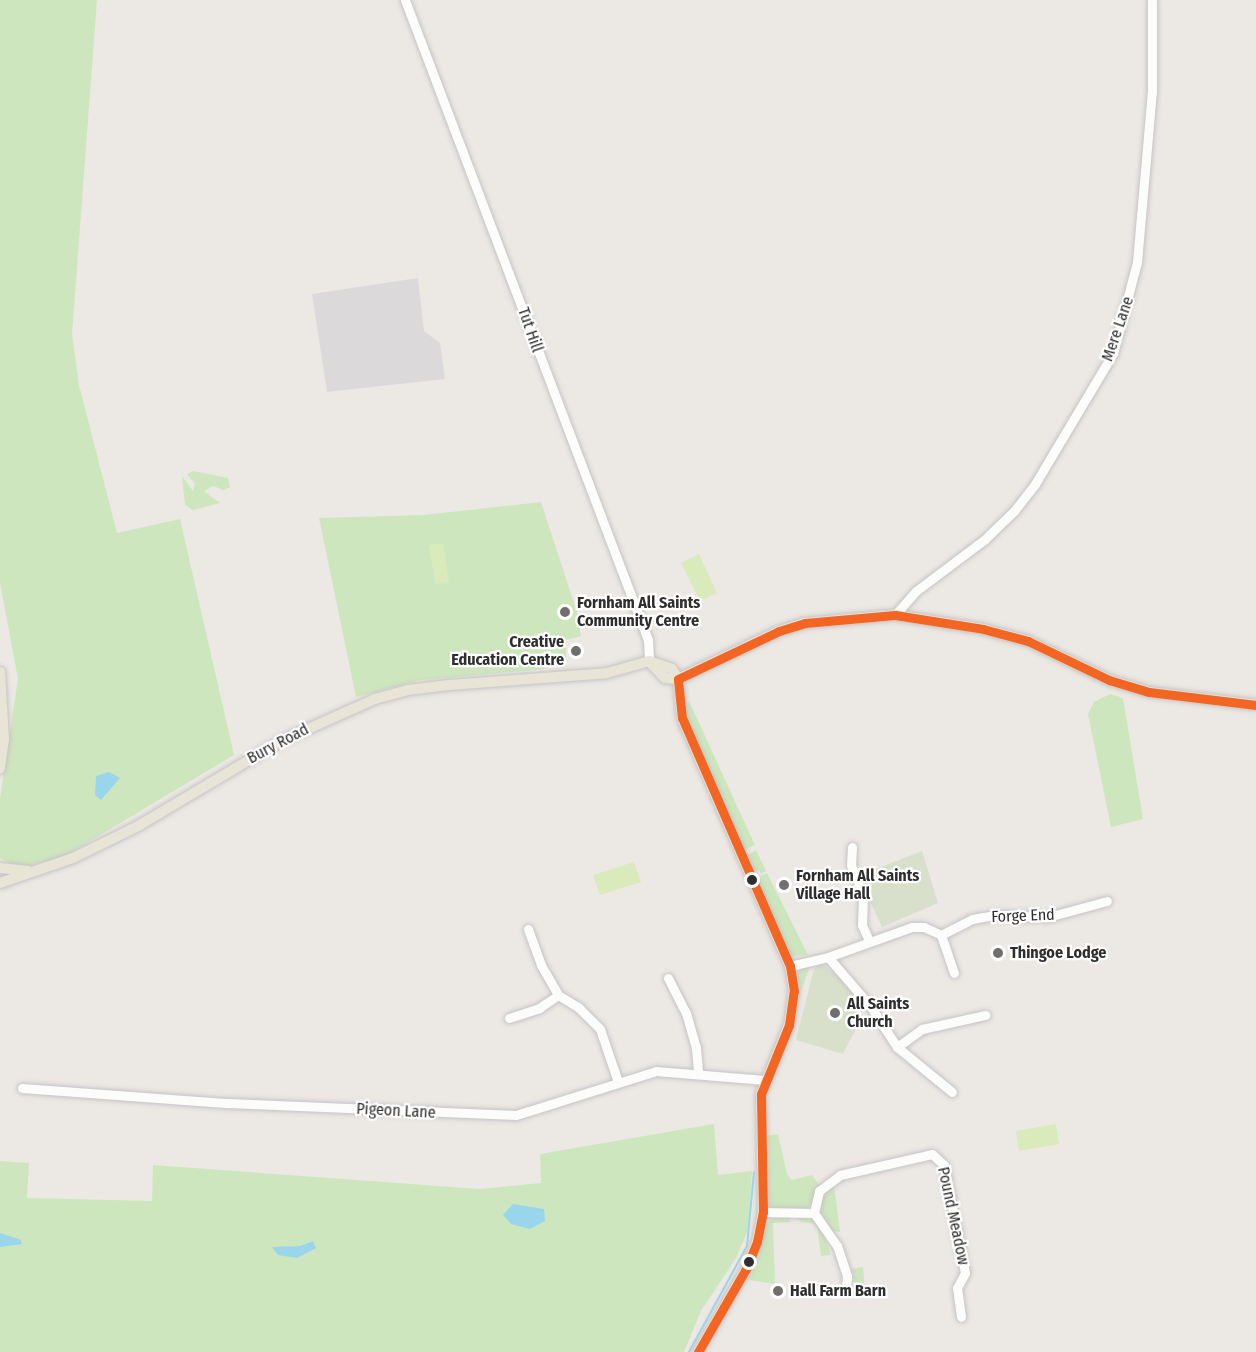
<!DOCTYPE html>
<style>
body{margin:0}
#map{position:relative;width:1256px;height:1352px;overflow:hidden;background:#ece8e4;font-family:"Fira Sans Condensed",sans-serif}
div>[style]{position:absolute}
.industrial>*{inset:0;background:#dcd9db}
.green>*{inset:0;background:#cee6be}
.cemetery>*{inset:0;background:#d8e0cc}
.pitch>*{inset:0;background:#d9eabb}
.water>*{inset:0;background:#99d6ec}
.stream>*{height:2px;margin:-1px;padding:0 1px;transform-origin:1px;border-radius:1px;background:#99d6ec}
.roads{filter:drop-shadow(0 0 2px #c5c4c5) drop-shadow(0 0 2px #c5c4c5)}
.minor>*{height:9px;margin:-4.5px;padding:0 4.5px;transform-origin:4.5px;border-radius:4.5px;background:#fcfcfb}
.major>*{height:10px;margin:-5px;padding:0 5px;transform-origin:5px;border-radius:5px;background:#e8e4d6}
.bus-1>*{height:9px;margin:-4.5px;padding:0 4.5px;transform-origin:4.5px;border-radius:4.5px;background:#f26522}
.dots>*{width:16px;height:16px;translate:-50% -50%;box-sizing:border-box;border:3px solid #fff;border-radius:50%}
span{translate:-50% -50%;white-space:nowrap;text-align:center;line-height:1.15;-webkit-text-stroke:4.5px #fff;paint-order:stroke}
.street-label{font-size:16px;color:#2e2e2e}
.poi-label{font-size:16px;color:#2e2e2e;font-weight:700}
.left{translate:0 -50%;text-align:left}
.right{translate:-100% -50%;text-align:right}
</style>
<div id="map">
<div class="industrial">
<div style="clip-path:polygon(418px 278px,424px 331px,440px 343px,445px 379px,327px 392px,312px 294px)"></div>
</div>
<div class="green">
<div style="clip-path:polygon(0 0,97px 0,72px 334px,79px 385px,117px 533px,180px 519px,234px 755px,65px 856px,23px 867px,10px 867px,10px 863px,0 858px,0 798px,18px 679px,0 583px)"></div>
<div style="clip-path:polygon(193px 471px,228px 478px,230px 487px,224px 490px,213px 486px,204px 491px,220px 503px,193px 510px,185px 505px,182px 476px,193px 491px,195px 484px,187px 474px)"></div>
<div style="clip-path:polygon(541px 502px,577px 612px,581px 636px,566px 640px,566px 662px,549px 664px,545px 669px,421px 680px,356px 697px,319px 518px,424px 515px)"></div>
<div style="clip-path:polygon(1110px 694px,1123px 698px,1143px 819px,1111px 827px,1088px 714px,1094px 702px)"></div>
<div style="clip-path:polygon(689px 701px,755px 845px,744px 850px,684px 710px)"></div>
<div style="clip-path:polygon(756px 850px,766px 871px,761px 874px,759px 870px,753px 871px,746px 856px)"></div>
<div style="clip-path:polygon(767px 873px,808px 955px,791px 956px,756px 878px)"></div>
<div style="clip-path:polygon(809px 963px,809px 969px,801px 991px,796px 973px)"></div>
<div style="clip-path:polygon(714px 1124px,718px 1175px,752px 1171px,749px 1228px,736px 1258px,701px 1311px,684px 1352px,0 1352px,0 1161px,29px 1163px,27px 1198px,152px 1201px,153px 1165px,479px 1189px,541px 1183px,540px 1154px)"></div>
<div style="clip-path:polygon(778px 1134px,787px 1174px,792px 1180px,812px 1175px,819px 1185px,808px 1209px,776px 1211px,767px 1203px,765px 1136px)"></div>
<div style="clip-path:polygon(833px 1181px,836px 1200px,840px 1232px,831px 1231px,820px 1211px,822px 1189px)"></div>
<div style="clip-path:polygon(796px 1216px,812px 1217px,819px 1222px,831px 1255px,821px 1256px,817px 1224px,801px 1222px)"></div>
<div style="clip-path:polygon(789px 1217px,790px 1222px,773px 1223px,775px 1284px,748px 1280px,756px 1263px,750px 1260px,765px 1226px,772px 1219px)"></div>
<div style="clip-path:polygon(863px 1267px,865px 1291px,856px 1291px,852px 1269px)"></div>
</div>
<div class="cemetery">
<div style="clip-path:polygon(922px 851px,938px 903px,882px 927px,858px 876px)"></div>
<div style="clip-path:polygon(821px 963px,851px 986px,857px 996px,857px 1027px,843px 1054px,796px 1040px,814px 969px)"></div>
</div>
<div class="pitch">
<div style="clip-path:polygon(443px 543px,449px 582px,435px 584px,429px 545px)"></div>
<div style="clip-path:polygon(699px 554px,717px 593px,700px 601px,681px 563px)"></div>
<div style="clip-path:polygon(634px 862px,641px 882px,600px 895px,593px 875px)"></div>
<div style="clip-path:polygon(1056px 1124px,1059px 1144px,1019px 1151px,1016px 1131px)"></div>
</div>
<div class="water">
<div style="clip-path:polygon(109px 772px,120px 778px,101px 800px,95px 795px,96px 776px)"></div>
<div style="clip-path:polygon(513px 1204px,544px 1209px,545px 1221px,530px 1229px,511px 1224px,503px 1215px)"></div>
<div style="clip-path:polygon(0 1233px,21px 1240px,22px 1244px,0 1247px)"></div>
<div style="clip-path:polygon(313px 1241px,316px 1248px,297px 1258px,278px 1255px,272px 1247px,300px 1246px)"></div>
</div>
<div class="stream">
<div style="left:689px;top:1352px;width:121px;rotate:-61.3deg"></div>
<div style="left:747px;top:1246px;width:74px;rotate:-84.6deg"></div>
</div>
<div class="roads">
<div class="minor">
<div style="left:405px;top:0;width:685px;rotate:69.21deg"></div>
<div style="left:648px;top:640px;width:21px;rotate:87deg"></div>
<div style="left:895px;top:615px;width:32px;rotate:-49deg"></div>
<div style="left:916px;top:591px;width:85px;rotate:-36.9deg"></div>
<div style="left:984px;top:540px;width:42px;rotate:-44deg"></div>
<div style="left:1014px;top:511px;width:34px;rotate:-52deg"></div>
<div style="left:1035px;top:484px;width:152px;rotate:-59.2deg"></div>
<div style="left:1113px;top:353px;width:94px;rotate:-75.2deg"></div>
<div style="left:1137px;top:262px;width:171px;rotate:-85deg"></div>
<div style="left:1152px;top:92px;width:92px;rotate:-90deg"></div>
<div style="left:852px;top:847px;width:18px;rotate:93deg"></div>
<div style="left:851px;top:865px;width:34px;rotate:69deg"></div>
<div style="left:863px;top:897px;width:28px;rotate:92deg"></div>
<div style="left:862px;top:925px;width:17px;rotate:66deg"></div>
<div style="left:528px;top:929px;width:38px;rotate:70deg"></div>
<div style="left:541px;top:965px;width:34px;rotate:60deg"></div>
<div style="left:558px;top:995px;width:23px;rotate:31deg"></div>
<div style="left:578px;top:1007px;width:31px;rotate:45deg"></div>
<div style="left:600px;top:1029px;width:56px;rotate:71.2deg"></div>
<div style="left:941px;top:935px;width:35px;rotate:-27deg"></div>
<div style="left:972px;top:919px;width:22px;rotate:-10deg"></div>
<div style="left:994px;top:915px;width:54px;rotate:2.1deg"></div>
<div style="left:1048px;top:917px;width:61px;rotate:-15.2deg"></div>
<div style="left:828px;top:957px;width:66px;rotate:49.3deg"></div>
<div style="left:871px;top:1007px;width:48px;rotate:57deg"></div>
<div style="left:897px;top:1047px;width:71px;rotate:39.3deg"></div>
<div style="left:790px;top:966px;width:39px;rotate:-13deg"></div>
<div style="left:828px;top:957px;width:89px;rotate:-19.7deg"></div>
<div style="left:912px;top:927px;width:12px"></div>
<div style="left:924px;top:927px;width:19px;rotate:25deg"></div>
<div style="left:941px;top:935px;width:40px;rotate:71.1deg"></div>
<div style="left:668px;top:978px;width:39px;rotate:63deg"></div>
<div style="left:686px;top:1013px;width:36px;rotate:74deg"></div>
<div style="left:696px;top:1048px;width:24px;rotate:85deg"></div>
<div style="left:509px;top:1018px;width:32px;rotate:-18deg"></div>
<div style="left:539px;top:1008px;width:23px;rotate:-34deg"></div>
<div style="left:897px;top:1047px;width:31px;rotate:-36deg"></div>
<div style="left:922px;top:1029px;width:65px;rotate:-12.5deg"></div>
<div style="left:22px;top:1088px;width:207px;rotate:4.2deg"></div>
<div style="left:228px;top:1103px;width:288px;rotate:2.4deg"></div>
<div style="left:516px;top:1115px;width:147px;rotate:-17.4deg"></div>
<div style="left:656px;top:1071px;width:109px;rotate:4.7deg"></div>
<div style="left:763px;top:1212px;width:51px;rotate:1.1deg"></div>
<div style="left:846px;top:1288px;width:12px;rotate:-85deg"></div>
<div style="left:847px;top:1276px;width:32px;rotate:-108deg"></div>
<div style="left:837px;top:1246px;width:40px;rotate:-124.9deg"></div>
<div style="left:814px;top:1213px;width:23px;rotate:-77deg"></div>
<div style="left:819px;top:1191px;width:26px;rotate:-37deg"></div>
<div style="left:840px;top:1175px;width:94px;rotate:-12.9deg"></div>
<div style="left:932px;top:1154px;width:16px;rotate:43deg"></div>
<div style="left:944px;top:1165px;width:110px;rotate:79deg"></div>
<div style="left:965px;top:1273px;width:17px;rotate:118deg"></div>
<div style="left:957px;top:1288px;width:29px;rotate:82deg"></div>
</div>
<div class="major">
<div style="left:649px;top:661px;width:23px;rotate:47deg"></div>
<div style="left:665px;top:678px;width:13px;rotate:4deg"></div>
<div style="left:678px;top:679px;width:112px;rotate:-25.4deg"></div>
<div style="left:779px;top:631px;width:27px;rotate:-17deg"></div>
<div style="left:805px;top:623px;width:90px;rotate:-5.1deg"></div>
<div style="left:895px;top:615px;width:89px;rotate:9deg"></div>
<div style="left:983px;top:629px;width:47px;rotate:14.9deg"></div>
<div style="left:1028px;top:641px;width:90px;rotate:25.7deg"></div>
<div style="left:1109px;top:680px;width:42px;rotate:16.7deg"></div>
<div style="left:1149px;top:692px;width:108px;rotate:6.9deg"></div>
<div style="left:0;top:672px;width:67px;rotate:86.6deg"></div>
<div style="left:4px;top:739px;width:30px;rotate:98deg"></div>
<div style="left:0;top:868px;width:27px;rotate:6deg"></div>
<div style="left:0;top:883px;width:77px;rotate:-18.9deg"></div>
<div style="left:73px;top:858px;width:75px;rotate:-26.2deg"></div>
<div style="left:140px;top:825px;width:164px;rotate:-30.8deg"></div>
<div style="left:281px;top:741px;width:103px;rotate:-24.1deg"></div>
<div style="left:375px;top:699px;width:34px;rotate:-15deg"></div>
<div style="left:408px;top:690px;width:41px;rotate:-7deg"></div>
<div style="left:449px;top:685px;width:158px;rotate:-4.3deg"></div>
<div style="left:607px;top:673px;width:44px;rotate:-15.9deg"></div>
<div style="left:649px;top:661px;width:24px;rotate:19deg"></div>
<div style="left:672px;top:669px;width:12px;rotate:59deg"></div>
<div style="left:678px;top:679px;width:39px;rotate:84deg"></div>
<div style="left:682px;top:718px;width:270px;rotate:66.5deg"></div>
<div style="left:790px;top:966px;width:25px;rotate:81deg"></div>
<div style="left:794px;top:991px;width:34px;rotate:98deg"></div>
<div style="left:789px;top:1025px;width:74px;rotate:112.1deg"></div>
<div style="left:761px;top:1094px;width:118px;rotate:89deg"></div>
<div style="left:763px;top:1212px;width:31px;rotate:101deg"></div>
<div style="left:757px;top:1242px;width:29px;rotate:112deg"></div>
<div style="left:746px;top:1269px;width:96px;rotate:120deg"></div>
</div>
</div>
<div class="bus-1">
<div style="left:698px;top:1352px;width:96px;rotate:-60deg"></div>
<div style="left:746px;top:1269px;width:29px;rotate:-68deg"></div>
<div style="left:757px;top:1242px;width:31px;rotate:-79deg"></div>
<div style="left:763px;top:1212px;width:118px;rotate:-91deg"></div>
<div style="left:761px;top:1094px;width:74px;rotate:-67.9deg"></div>
<div style="left:789px;top:1025px;width:34px;rotate:-82deg"></div>
<div style="left:794px;top:991px;width:25px;rotate:-99deg"></div>
<div style="left:790px;top:966px;width:270px;rotate:-113.5deg"></div>
<div style="left:682px;top:718px;width:39px;rotate:-96deg"></div>
<div style="left:678px;top:679px;width:112px;rotate:-25.4deg"></div>
<div style="left:779px;top:631px;width:27px;rotate:-17deg"></div>
<div style="left:805px;top:623px;width:90px;rotate:-5.1deg"></div>
<div style="left:895px;top:615px;width:89px;rotate:9deg"></div>
<div style="left:983px;top:629px;width:47px;rotate:14.9deg"></div>
<div style="left:1028px;top:641px;width:90px;rotate:25.7deg"></div>
<div style="left:1109px;top:680px;width:42px;rotate:16.7deg"></div>
<div style="left:1149px;top:692px;width:108px;rotate:6.9deg"></div>
</div>
<div class="dots">
<div style="left:565px;top:612px;background:#706f6e"></div>
<div style="left:576px;top:651px;background:#706f6e"></div>
<div style="left:752px;top:880px;background:#2e2e2e"></div>
<div style="left:784px;top:885px;background:#706f6e"></div>
<div style="left:998px;top:953px;background:#706f6e"></div>
<div style="left:835px;top:1013px;background:#706f6e"></div>
<div style="left:749px;top:1262px;background:#2e2e2e"></div>
<div style="left:778px;top:1291px;background:#706f6e"></div>
</div>
<div class="street-label">
<span style="left:1118px;top:329px;rotate:-71deg">Mere Lane</span>
<span style="left:530px;top:330px;rotate:71deg">Tut Hill</span>
<span style="left:278px;top:744px;rotate:-28deg">Bury Road</span>
<span style="left:1023px;top:916px;rotate:-2deg">Forge End</span>
<span style="left:396px;top:1111px;rotate:3deg">Pigeon Lane</span>
<span style="left:953px;top:1216px;rotate:78deg">Pound Meadow</span>
</div>
<div class="poi-label">
<span class="left" style="left:577px;top:612px">Fornham All Saints<br>Community Centre</span>
<span class="right" style="left:564px;top:651px">Creative<br>Education Centre</span>
<span class="left" style="left:796px;top:885px">Fornham All Saints<br>Village Hall</span>
<span class="left" style="left:1010px;top:953px">Thingoe Lodge</span>
<span class="left" style="left:847px;top:1013px">All Saints<br>Church</span>
<span class="left" style="left:790px;top:1291px">Hall Farm Barn</span>
</div>
</div>
